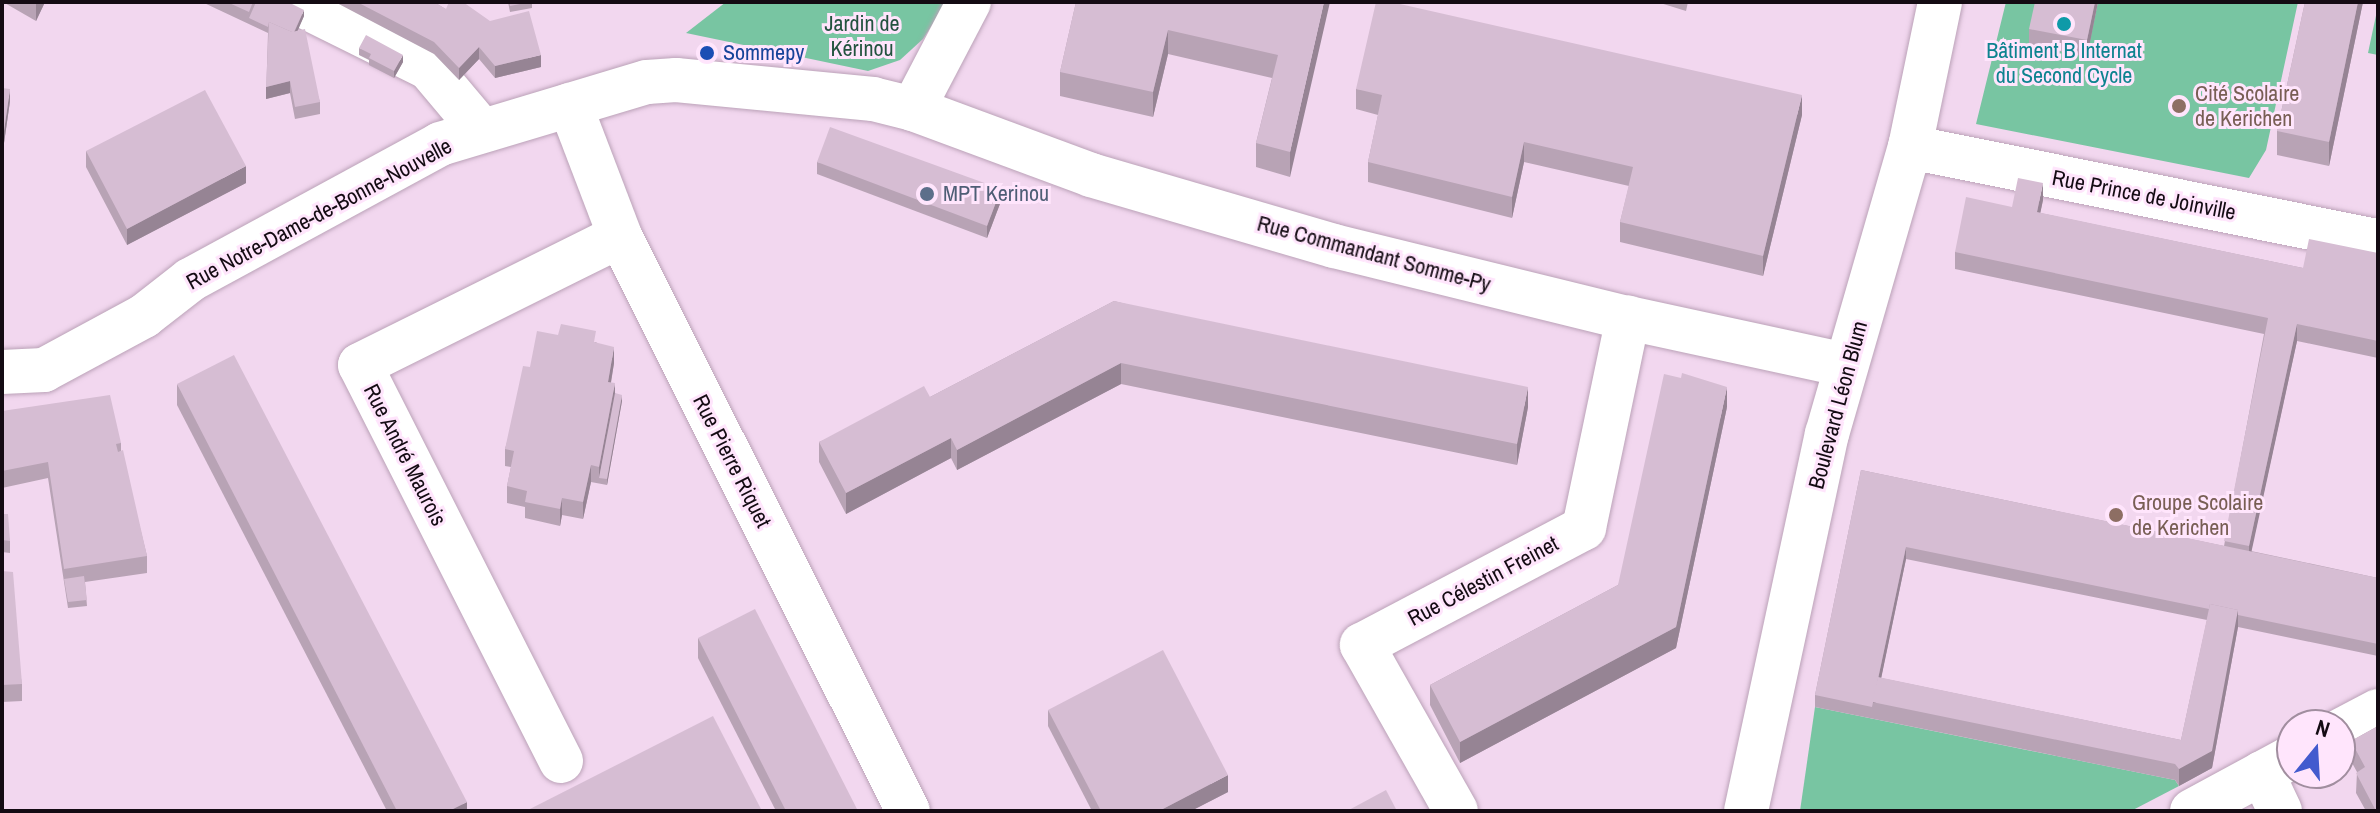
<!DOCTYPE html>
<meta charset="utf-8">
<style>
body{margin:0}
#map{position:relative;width:2380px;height:813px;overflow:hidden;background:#f2d7ef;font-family:"Archivo Narrow",sans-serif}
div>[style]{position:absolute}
.green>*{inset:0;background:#78c5a2}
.roads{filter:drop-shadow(0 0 2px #bba2b8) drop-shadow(0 0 2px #bba2b8)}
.minor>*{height:44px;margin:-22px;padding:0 22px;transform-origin:22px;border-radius:22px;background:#fff}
.major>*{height:44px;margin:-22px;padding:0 22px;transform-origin:22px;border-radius:22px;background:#fff}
.wall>*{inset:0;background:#b8a3b5}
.shaded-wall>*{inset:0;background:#968494}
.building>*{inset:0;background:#d6bdd3}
.dots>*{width:22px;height:22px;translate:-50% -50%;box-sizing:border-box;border:4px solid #ffe5fc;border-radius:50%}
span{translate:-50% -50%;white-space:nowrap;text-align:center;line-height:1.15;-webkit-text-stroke:6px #ffe5fc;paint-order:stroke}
.park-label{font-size:22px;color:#23533f}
.culture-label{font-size:22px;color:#0d838f}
.transit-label{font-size:22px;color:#164399}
.left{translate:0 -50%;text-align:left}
.education-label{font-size:22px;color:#785e54}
.service-label{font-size:22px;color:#4e5e75}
.street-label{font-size:22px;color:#140b13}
.frame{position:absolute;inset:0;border:4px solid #140b13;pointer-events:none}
.north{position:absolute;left:2276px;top:709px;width:80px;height:80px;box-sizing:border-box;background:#ffe5fc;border:2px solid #a18e9f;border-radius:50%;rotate:18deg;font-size:22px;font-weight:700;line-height:32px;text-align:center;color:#140b13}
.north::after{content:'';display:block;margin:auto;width:28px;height:36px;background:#435bce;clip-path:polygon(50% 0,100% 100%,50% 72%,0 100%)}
</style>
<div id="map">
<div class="green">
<div style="clip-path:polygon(726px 2px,947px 2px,923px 39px,900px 60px,868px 71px,686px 33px)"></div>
<div style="clip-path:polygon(2006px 2px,2039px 2px,2086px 57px,2098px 2px,2298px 2px,2266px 150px,2249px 178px,1976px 124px)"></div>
<div style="clip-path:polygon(2378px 6px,2378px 55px,2368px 53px)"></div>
<div style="clip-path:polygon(1815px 707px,2175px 780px,2179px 786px,2131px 811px,1800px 811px)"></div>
</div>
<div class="roads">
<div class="minor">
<div style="left:296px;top:2px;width:148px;rotate:26.4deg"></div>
<div style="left:429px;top:68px;width:82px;rotate:49.9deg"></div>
<div style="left:570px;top:105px;width:140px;rotate:69.1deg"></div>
<div style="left:620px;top:236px;width:643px;rotate:63.4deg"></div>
<div style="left:913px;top:109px;width:121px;rotate:-62.4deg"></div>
<div style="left:1910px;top:147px;width:477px;rotate:11.4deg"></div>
<div style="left:2px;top:372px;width:42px;rotate:-2.7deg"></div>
<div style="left:44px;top:370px;width:114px;rotate:-28.4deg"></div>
<div style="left:144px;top:316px;width:58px;rotate:-38deg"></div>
<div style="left:190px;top:280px;width:285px;rotate:-28.5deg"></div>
<div style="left:440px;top:144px;width:216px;rotate:-16.7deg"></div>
<div style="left:647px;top:82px;width:29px;rotate:-4deg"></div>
<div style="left:676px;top:80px;width:198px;rotate:5.5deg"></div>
<div style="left:873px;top:99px;width:41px;rotate:14deg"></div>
<div style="left:913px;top:109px;width:190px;rotate:20.3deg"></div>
<div style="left:1091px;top:175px;width:253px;rotate:16.3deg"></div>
<div style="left:1334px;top:246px;width:303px;rotate:13.8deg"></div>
<div style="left:1628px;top:318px;width:223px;rotate:12.2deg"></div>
<div style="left:2340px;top:731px;width:43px;rotate:-27.8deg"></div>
<div style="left:561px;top:761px;width:444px;rotate:-116.9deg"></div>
<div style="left:360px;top:365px;width:290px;rotate:-26.4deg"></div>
<div style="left:2262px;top:773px;width:42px;rotate:64.7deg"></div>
<div style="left:1456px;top:811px;width:191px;rotate:-119.5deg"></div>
<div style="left:1362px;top:645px;width:251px;rotate:-27.8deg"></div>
<div style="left:1584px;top:528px;width:215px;rotate:-78.2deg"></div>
<div style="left:2192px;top:811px;width:114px;rotate:-28.4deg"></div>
</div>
<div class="major">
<div style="left:1746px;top:811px;width:386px;rotate:-77.9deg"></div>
<div style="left:1827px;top:434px;width:299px;rotate:-73.9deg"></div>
<div style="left:1910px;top:147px;width:148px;rotate:-78.3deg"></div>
</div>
</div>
<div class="wall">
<div style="clip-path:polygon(3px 2px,45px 2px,36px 21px)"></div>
<div style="clip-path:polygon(202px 2px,288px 2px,304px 16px,297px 31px,320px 102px,320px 114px,295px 119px,290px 93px,266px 99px,268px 33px)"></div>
<div style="clip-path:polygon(335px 2px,434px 2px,541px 67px,495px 78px,479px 59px,459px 80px,434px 54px)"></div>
<div style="clip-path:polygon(508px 2px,532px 2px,532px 8px,510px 12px)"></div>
<div style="clip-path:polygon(1076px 2px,1290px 3px,1290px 177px,1256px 167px,1256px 143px,1272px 78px,1168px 54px,1153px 117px,1060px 96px,1060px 72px)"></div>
<div style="clip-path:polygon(1657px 2px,1688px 2px,1686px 11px)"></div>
<div style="clip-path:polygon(2098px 2px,2087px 57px,2029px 45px,2029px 29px)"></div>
<div style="clip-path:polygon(2305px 2px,2363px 2px,2329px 166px,2277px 155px,2277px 131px)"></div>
<div style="clip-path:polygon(359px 48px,403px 62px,394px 78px,369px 65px,369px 60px,359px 55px)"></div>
<div style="clip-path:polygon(2px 88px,10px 101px,4px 143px,2px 143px)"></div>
<div style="clip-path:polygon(1356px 89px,1802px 115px,1763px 276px,1620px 242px,1620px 222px,1629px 186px,1524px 162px,1512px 218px,1368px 182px,1368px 162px,1378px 115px,1356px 109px)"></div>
<div style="clip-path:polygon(86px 151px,246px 183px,127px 245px,86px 167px)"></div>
<div style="clip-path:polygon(817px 162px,1001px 201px,987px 238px,817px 174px)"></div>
<div style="clip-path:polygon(evenodd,2043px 200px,2040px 213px,2303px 268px,2378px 253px,2378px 358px,2297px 341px,2251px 551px,2378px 578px,2378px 656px,2238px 627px,2212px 768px,2179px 786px,2175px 780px,1815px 707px,1815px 695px,1861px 470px,2224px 546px,2264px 334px,1955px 269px,1955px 252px,2012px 207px,2043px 200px,1906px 559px,2207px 620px,2181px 740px,1881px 678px,1906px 559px)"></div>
<div style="clip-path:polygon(1114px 301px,1528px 407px,1517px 465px,1121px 384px,957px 470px,951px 458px,846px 514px,819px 462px,819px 442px,930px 397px)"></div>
<div style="clip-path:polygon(596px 342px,614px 363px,611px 383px,615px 393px,622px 401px,607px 485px,591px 482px,583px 519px,562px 515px,560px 526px,525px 518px,525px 507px,507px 503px,507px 486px,511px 467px,505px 466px,505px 449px,530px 367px)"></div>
<div style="clip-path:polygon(177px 384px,467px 811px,387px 811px,177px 405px)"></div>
<div style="clip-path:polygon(1727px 407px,1676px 648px,1460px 763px,1430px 705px,1430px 685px,1618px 585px)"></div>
<div style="clip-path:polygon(2px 411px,121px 443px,121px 451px,147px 556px,147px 573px,85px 582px,87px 606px,68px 608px,48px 478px,2px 488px)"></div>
<div style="clip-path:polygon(2px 514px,10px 541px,10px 553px,2px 552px)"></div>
<div style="clip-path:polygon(2px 571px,22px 684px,22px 701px,2px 702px)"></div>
<div style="clip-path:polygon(698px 638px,858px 811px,776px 811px,698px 658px)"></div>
<div style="clip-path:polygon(1048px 710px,1228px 792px,1191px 811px,1092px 811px,1048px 726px)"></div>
<div style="clip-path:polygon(2378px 726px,2378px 811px,2366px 811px,2356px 793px,2357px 772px,2351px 761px,2351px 741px)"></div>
</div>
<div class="shaded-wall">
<div style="clip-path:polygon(37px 2px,45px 2px,36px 21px,36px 4px)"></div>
<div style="clip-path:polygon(1324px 2px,1330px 2px,1290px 177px,1290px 152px)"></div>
<div style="clip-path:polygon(2095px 2px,2098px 2px,2087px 57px,2087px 40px)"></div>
<div style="clip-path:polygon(2358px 2px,2363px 2px,2329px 166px,2329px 142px)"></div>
<div style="clip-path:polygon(304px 10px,304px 16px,292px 44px,292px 38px)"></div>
<div style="clip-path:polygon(1168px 30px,1168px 54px,1153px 117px,1153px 92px)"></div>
<div style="clip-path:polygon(479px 47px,479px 59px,459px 80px,459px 68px)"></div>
<div style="clip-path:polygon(403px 55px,403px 62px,394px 78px,394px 71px)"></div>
<div style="clip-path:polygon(541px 55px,541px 67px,495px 78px,495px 66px)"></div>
<div style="clip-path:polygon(290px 81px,290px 93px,266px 99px,266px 87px)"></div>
<div style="clip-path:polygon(10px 89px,10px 101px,4px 143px,4px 131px)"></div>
<div style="clip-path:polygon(1802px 95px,1802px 115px,1763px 276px,1763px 256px)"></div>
<div style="clip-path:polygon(1524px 142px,1524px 162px,1512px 218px,1512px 197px)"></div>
<div style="clip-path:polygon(246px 166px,246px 183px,127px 245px,127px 229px)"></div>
<div style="clip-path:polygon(2043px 183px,2043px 200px,2037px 229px,2037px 212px)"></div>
<div style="clip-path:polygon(1001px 189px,1001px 201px,987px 238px,987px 226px)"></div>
<div style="clip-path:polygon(2297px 324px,2297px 341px,2249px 563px,2249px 546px)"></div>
<div style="clip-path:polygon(614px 347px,614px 363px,608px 399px,608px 382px)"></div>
<div style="clip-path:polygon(1121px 363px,1121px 384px,957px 470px,957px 450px)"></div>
<div style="clip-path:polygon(615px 383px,615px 400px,599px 478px,599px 484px,599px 467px)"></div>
<div style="clip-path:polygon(1528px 387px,1528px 407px,1517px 465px,1517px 444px)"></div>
<div style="clip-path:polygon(1727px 387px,1727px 407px,1676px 648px,1460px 763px,1460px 742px,1676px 627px)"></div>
<div style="clip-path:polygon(622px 395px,622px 401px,607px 485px,607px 479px)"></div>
<div style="clip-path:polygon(951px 438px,951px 458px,846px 514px,846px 493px)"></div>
<div style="clip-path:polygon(591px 465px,591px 482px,583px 519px,583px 502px)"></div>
<div style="clip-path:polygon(562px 498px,562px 515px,560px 526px,560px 509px)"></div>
<div style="clip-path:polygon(1906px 547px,1906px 559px,1876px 703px,1873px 703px)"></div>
<div style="clip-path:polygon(2238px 610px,2238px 627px,2212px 768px,2179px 786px,2179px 769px)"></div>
<div style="clip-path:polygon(1228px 775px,1228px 792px,1191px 811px,1159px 811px)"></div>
<div style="clip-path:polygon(467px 802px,467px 811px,449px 811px)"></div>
</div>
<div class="building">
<div style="clip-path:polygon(227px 2px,253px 2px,249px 12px)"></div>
<div style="clip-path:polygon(256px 2px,288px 2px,304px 10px,294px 32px,292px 32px,269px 22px,268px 27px,249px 18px)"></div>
<div style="clip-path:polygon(357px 2px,434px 2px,446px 9px,449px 2px,463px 2px,490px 21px,529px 11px,541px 55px,495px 66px,479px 47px,459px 68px,434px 42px)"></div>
<div style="clip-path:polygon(509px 2px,530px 2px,510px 6px)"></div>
<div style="clip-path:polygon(1076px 2px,1324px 2px,1290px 152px,1256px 143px,1278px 55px,1168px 30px,1153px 92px,1060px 72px)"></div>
<div style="clip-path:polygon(1376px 2px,1391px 2px,1802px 95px,1763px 256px,1620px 222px,1633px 167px,1524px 142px,1512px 197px,1368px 162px,1382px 95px,1356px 89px)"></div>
<div style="clip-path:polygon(2035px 2px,2095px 2px,2087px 40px,2029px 29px)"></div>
<div style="clip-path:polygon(2305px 2px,2358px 2px,2329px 142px,2277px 131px)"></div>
<div style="clip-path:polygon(269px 22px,292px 32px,305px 29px,320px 102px,295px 107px,290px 81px,266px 87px)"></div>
<div style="clip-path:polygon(366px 35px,403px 55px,394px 71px,369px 58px,371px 54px,359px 48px)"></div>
<div style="clip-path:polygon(2px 88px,10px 89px,4px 131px,2px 131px)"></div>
<div style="clip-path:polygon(205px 90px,246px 166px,127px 229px,86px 151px)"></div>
<div style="clip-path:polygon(830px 127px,1001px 189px,987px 226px,817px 162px)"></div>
<div style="clip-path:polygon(2018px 178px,2043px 183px,2037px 212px,2303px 268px,2309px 239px,2378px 253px,2378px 341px,2297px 324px,2249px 546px,2224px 541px,2268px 318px,1955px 252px,1966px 197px,2012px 207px)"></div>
<div style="clip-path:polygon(1114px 301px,1528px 387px,1517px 444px,1121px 363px,957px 450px,951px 438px,846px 493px,819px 442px,924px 386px,930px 397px)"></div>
<div style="clip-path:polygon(561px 324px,596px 331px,594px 342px,614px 347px,608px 382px,615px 383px,599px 467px,591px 465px,583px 502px,562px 498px,560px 509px,525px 502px,527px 491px,507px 486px,514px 451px,505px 449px,523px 366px,530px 367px,537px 331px,558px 335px)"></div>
<div style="clip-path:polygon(234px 355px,467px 802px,449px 811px,397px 811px,177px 384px)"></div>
<div style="clip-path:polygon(1682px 373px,1727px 387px,1676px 627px,1460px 742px,1430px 685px,1618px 585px,1664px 374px,1681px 378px)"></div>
<div style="clip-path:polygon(615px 393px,622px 395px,607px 479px,599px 478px)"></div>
<div style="clip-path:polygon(110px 395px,121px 443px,116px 444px,118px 452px,123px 450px,147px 556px,64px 569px,48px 462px,2px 471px,2px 411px)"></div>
<div style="clip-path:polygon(1861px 470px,2378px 578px,2378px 644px,2238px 615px,2238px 610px,2210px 604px,2209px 609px,1906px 547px,1872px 707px,1815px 695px)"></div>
<div style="clip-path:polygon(2px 514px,8px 514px,10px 541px,2px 540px)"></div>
<div style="clip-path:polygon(2px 571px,13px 572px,22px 684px,2px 685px)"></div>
<div style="clip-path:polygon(84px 576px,87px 600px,68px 602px,64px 579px)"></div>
<div style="clip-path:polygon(2210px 604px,2238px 610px,2212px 751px,2179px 769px,2175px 764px,1872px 702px,1878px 677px,2181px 740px)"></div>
<div style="clip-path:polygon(755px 609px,858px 811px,786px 811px,698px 638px)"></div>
<div style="clip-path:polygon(1163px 650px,1228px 775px,1159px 811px,1101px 811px,1048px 710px)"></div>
<div style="clip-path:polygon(713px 716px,762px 811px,526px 811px)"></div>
<div style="clip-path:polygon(2378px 726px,2378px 811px,2376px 811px,2356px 773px,2365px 767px,2351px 741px)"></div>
<div style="clip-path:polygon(1386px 790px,1397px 811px,1347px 811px)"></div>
</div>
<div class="dots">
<div style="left:2064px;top:24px;background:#0f9aa8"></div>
<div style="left:707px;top:53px;background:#1a4fb4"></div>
<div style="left:2179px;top:106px;background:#8d6e63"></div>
<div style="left:927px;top:194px;background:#5c6f8a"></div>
<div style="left:2116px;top:515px;background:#8d6e63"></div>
</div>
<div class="park-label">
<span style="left:862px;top:36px">Jardin de<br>Kérinou</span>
</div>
<div class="culture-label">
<span style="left:2064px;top:63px">Bâtiment B Internat<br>du Second Cycle</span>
</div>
<div class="transit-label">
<span class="left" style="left:723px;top:53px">Sommepy</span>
</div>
<div class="education-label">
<span class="left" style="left:2195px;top:106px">Cité Scolaire<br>de Kerichen</span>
<span class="left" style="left:2132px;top:515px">Groupe Scolaire<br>de Kerichen</span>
</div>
<div class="service-label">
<span class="left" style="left:943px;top:194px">MPT Kerinou</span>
</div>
<div class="street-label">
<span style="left:2144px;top:195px;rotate:11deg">Rue Prince de Joinville</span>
<span style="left:319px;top:214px;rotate:-28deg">Rue Notre-Dame-de-Bonne-Nouvelle</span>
<span style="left:1374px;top:254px;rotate:15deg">Rue Commandant Somme-Py</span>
<span style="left:1838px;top:405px;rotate:-75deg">Boulevard Léon Blum</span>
<span style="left:405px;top:455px;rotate:63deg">Rue André Maurois</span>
<span style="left:732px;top:461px;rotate:63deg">Rue Pierre Riquet</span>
<span style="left:1483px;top:581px;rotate:-28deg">Rue Célestin Freinet</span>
</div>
<div class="frame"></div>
<div class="north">N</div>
</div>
